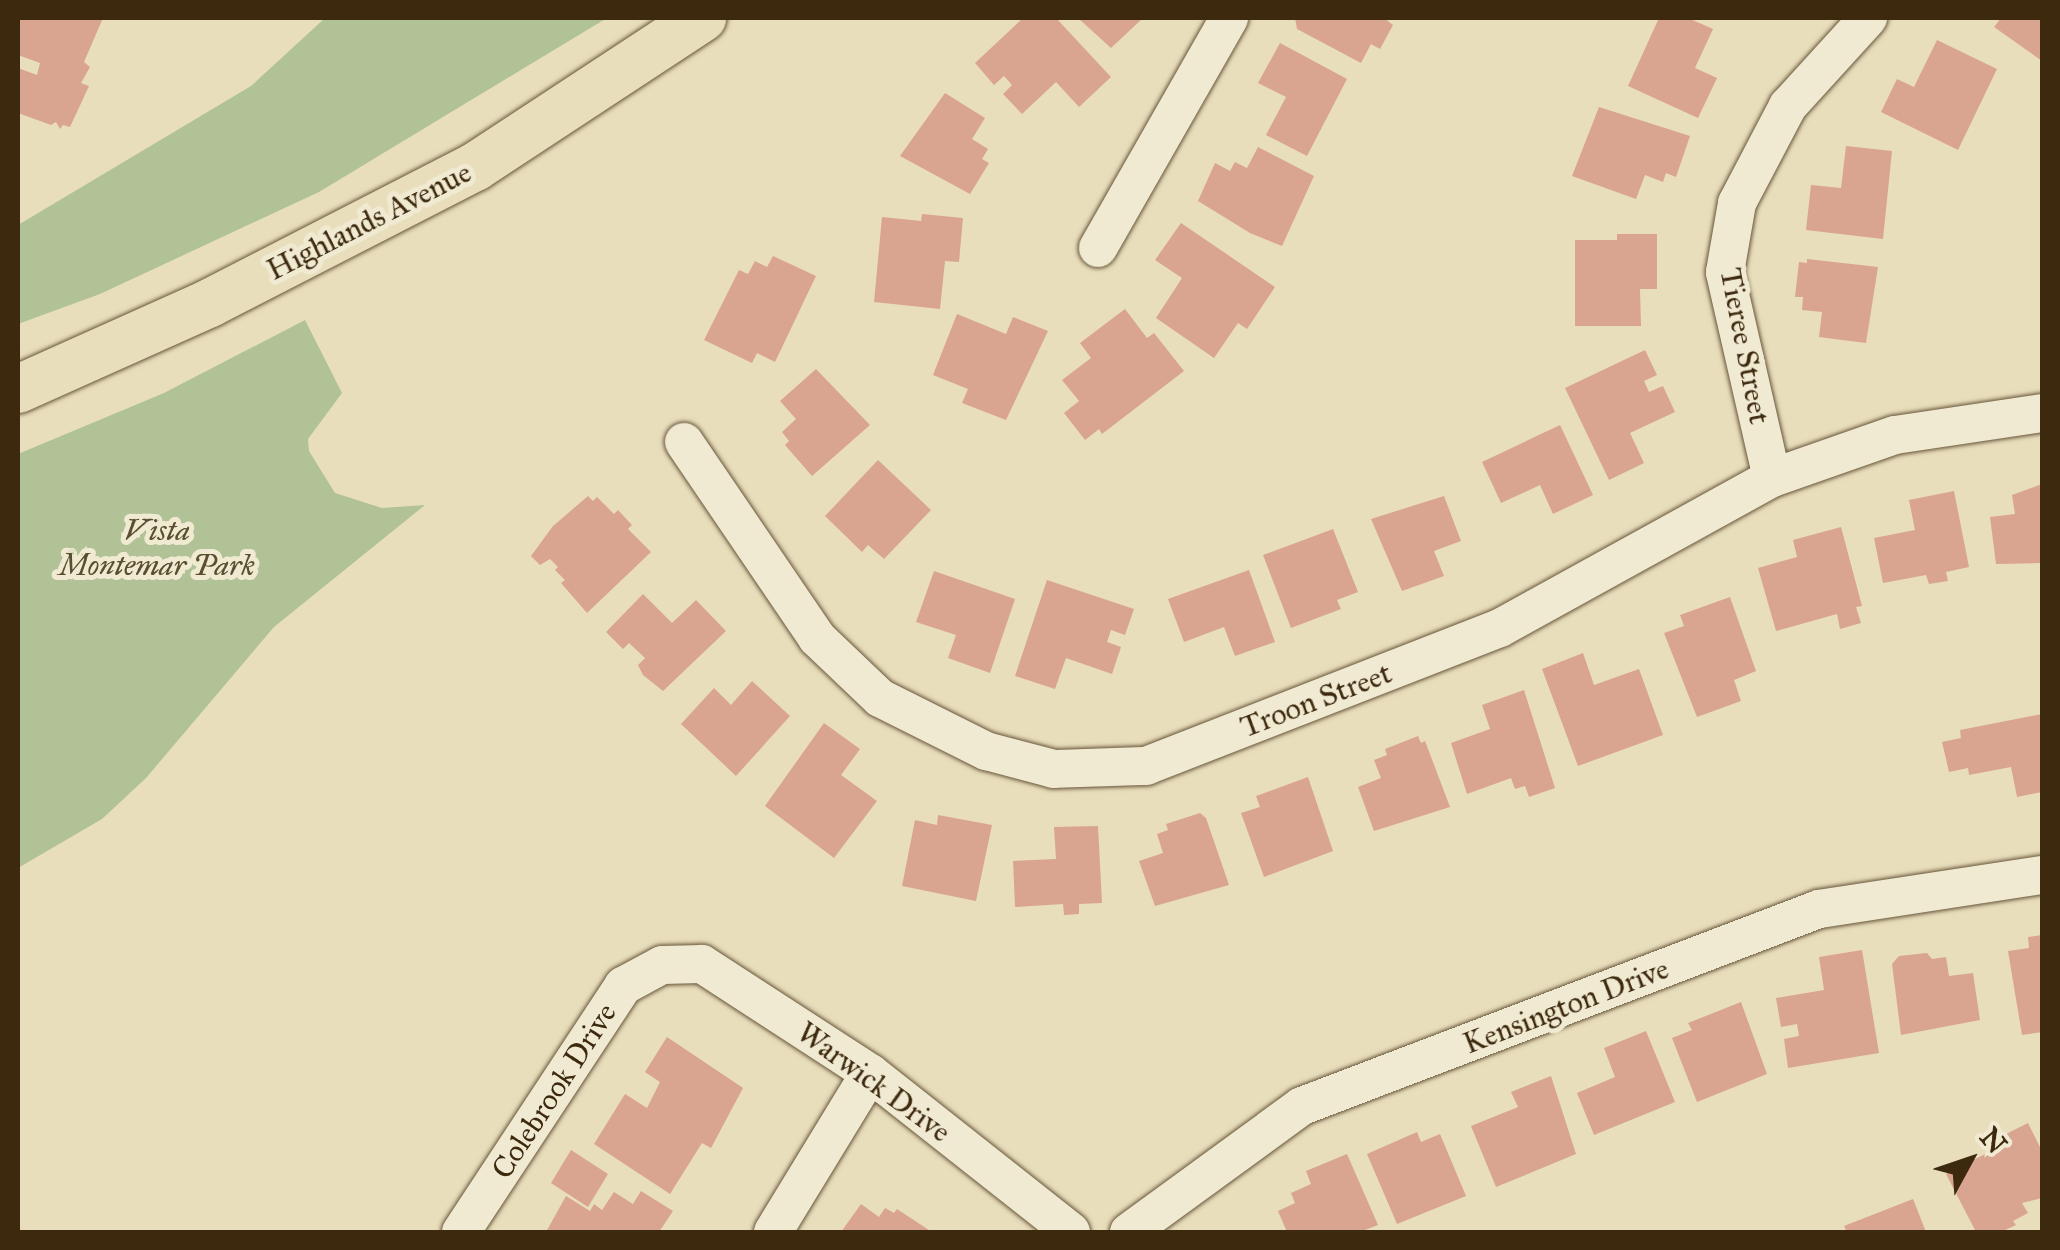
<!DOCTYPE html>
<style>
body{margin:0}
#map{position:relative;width:2060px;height:1250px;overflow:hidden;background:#e9debc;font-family:"IM FELL Great Primer",serif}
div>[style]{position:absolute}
.green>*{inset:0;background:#b0c296}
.building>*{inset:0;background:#d9a490}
.roads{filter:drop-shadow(0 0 2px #67563a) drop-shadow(0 0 2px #67563a)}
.minor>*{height:38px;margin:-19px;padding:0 19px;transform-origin:19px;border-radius:19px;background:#f1ead3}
.major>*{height:48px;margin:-24px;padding:0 24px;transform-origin:24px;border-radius:24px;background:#e9debc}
span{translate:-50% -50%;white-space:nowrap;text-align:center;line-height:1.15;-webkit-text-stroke:10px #f1ead3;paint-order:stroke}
.street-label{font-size:30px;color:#3c290e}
.park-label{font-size:30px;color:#594f30;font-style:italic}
.frame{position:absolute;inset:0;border:20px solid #3c290e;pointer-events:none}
.north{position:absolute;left:1920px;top:1110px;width:100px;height:100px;-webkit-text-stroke:8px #f1ead3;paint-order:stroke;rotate:50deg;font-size:28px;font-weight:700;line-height:40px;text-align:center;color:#3c290e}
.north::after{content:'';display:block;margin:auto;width:35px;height:45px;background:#3c290e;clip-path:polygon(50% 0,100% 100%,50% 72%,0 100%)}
</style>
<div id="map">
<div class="green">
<div style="clip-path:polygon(325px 18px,607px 18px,319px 192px,100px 294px,18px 324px,18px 225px,251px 86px)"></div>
<div style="clip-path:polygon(305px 320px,342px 393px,308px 439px,309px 451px,335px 493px,382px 508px,425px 505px,274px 627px,146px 778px,102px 819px,18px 868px,18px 454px,164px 393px)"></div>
</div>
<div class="building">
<div style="clip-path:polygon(18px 18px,103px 18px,84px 62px,90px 67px,81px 83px,89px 86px,70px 127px,63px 125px,60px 129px,56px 122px,51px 125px,18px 113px,18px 68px,37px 75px,40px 63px,18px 55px)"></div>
<div style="clip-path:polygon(1023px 18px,1056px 18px,1111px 77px,1079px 107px,1056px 82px,1022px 114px,1003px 94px,1012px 85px,1004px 76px,994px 85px,975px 63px)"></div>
<div style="clip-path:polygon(1078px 18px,1143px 18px,1111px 48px)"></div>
<div style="clip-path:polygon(1295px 18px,1384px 18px,1393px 25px,1380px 49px,1371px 44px,1361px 63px,1297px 29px)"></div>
<div style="clip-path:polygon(1659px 18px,1688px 18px,1713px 29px,1695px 68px,1717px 78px,1698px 118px,1628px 86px)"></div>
<div style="clip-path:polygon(2001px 18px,2042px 18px,2042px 61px,1994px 27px)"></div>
<div style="clip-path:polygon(1937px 40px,1997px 69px,1958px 150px,1881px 112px,1897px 79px,1914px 87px)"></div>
<div style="clip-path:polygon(1280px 43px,1347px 79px,1307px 156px,1266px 135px,1286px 97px,1258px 83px)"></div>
<div style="clip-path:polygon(945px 93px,985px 118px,972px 139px,988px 149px,982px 159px,989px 163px,970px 194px,900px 156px)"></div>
<div style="clip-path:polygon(1599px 107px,1690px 136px,1676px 177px,1666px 173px,1663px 182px,1645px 175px,1636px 199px,1572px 176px)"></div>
<div style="clip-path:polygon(1846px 146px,1892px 151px,1883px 239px,1806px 230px,1811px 185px,1841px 188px)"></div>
<div style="clip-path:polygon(1258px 147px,1314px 176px,1282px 246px,1250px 233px,1198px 201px,1215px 163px,1230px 171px,1235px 162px,1247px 168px)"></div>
<div style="clip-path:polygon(922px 214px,963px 218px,959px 262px,945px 261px,940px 309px,874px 302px,882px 217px,921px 221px)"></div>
<div style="clip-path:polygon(1181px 223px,1275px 287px,1247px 329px,1238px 323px,1214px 358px,1156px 318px,1182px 278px,1155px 260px)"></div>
<div style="clip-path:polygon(1617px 234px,1657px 234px,1657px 289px,1640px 289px,1641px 326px,1575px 326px,1575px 240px,1617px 240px)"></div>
<div style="clip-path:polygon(773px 256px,816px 276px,775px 362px,757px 353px,752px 363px,704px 340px,739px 270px,748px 274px,755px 261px,767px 267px)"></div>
<div style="clip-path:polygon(1807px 259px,1878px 267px,1866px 343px,1819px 337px,1822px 312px,1802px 310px,1803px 297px,1795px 297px,1799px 262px,1807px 263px)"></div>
<div style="clip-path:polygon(1125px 309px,1147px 338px,1154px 333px,1184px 371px,1102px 434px,1099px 429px,1085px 440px,1064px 413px,1079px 401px,1062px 380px,1091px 358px,1080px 343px)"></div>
<div style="clip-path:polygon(957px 314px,1006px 334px,1013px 317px,1048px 331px,1006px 420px,962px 403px,968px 389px,933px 375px)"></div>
<div style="clip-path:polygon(1645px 350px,1657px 375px,1644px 381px,1649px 392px,1663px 386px,1675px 412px,1630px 433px,1644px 463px,1609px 480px,1565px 388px)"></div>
<div style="clip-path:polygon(816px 369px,870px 425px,812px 476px,785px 445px,789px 441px,782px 432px,796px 419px,780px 401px)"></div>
<div style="clip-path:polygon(1560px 425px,1593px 495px,1553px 514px,1540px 485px,1501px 503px,1482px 462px)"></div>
<div style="clip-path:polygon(878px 460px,931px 510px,884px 559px,868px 545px,862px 552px,825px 516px)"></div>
<div style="clip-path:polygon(2042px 484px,2042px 563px,1996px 564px,1990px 517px,2015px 514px,2012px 495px)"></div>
<div style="clip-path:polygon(1954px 491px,1969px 567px,1946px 572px,1948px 581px,1929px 584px,1926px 575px,1883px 583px,1874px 538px,1915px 530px,1909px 500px)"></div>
<div style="clip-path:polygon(588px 496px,593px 501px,597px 497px,614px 514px,618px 510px,632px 525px,628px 529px,651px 552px,587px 613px,561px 583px,565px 580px,555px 570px,558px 567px,550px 559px,540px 565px,531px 556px,553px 526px)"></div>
<div style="clip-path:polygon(1444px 496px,1461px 541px,1434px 551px,1444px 576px,1402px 591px,1371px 519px)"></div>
<div style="clip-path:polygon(1841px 527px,1862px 606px,1856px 607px,1861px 623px,1840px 629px,1837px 614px,1776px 631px,1758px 568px,1797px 557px,1793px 540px)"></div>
<div style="clip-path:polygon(1333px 529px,1358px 592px,1337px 600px,1341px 609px,1291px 628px,1263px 555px)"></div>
<div style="clip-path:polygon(1249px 570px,1275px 642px,1235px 656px,1224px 627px,1184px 642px,1168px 599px)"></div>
<div style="clip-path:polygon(934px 571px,1015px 599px,990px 673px,948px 658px,956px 635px,916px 622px)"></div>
<div style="clip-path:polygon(1047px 580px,1134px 609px,1125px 635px,1111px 630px,1107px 642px,1121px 647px,1112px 674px,1066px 658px,1055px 689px,1015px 676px)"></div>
<div style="clip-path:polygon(643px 594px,672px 623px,696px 600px,726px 631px,663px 691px,643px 675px,638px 665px,645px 658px,629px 643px,623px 649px,606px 632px)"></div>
<div style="clip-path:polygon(1730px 597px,1756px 671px,1734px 680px,1741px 701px,1697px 717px,1664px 633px,1684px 626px,1680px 615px)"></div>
<div style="clip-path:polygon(1583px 653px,1594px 685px,1639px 669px,1663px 735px,1578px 766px,1542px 669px)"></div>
<div style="clip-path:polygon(752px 681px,790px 716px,736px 776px,681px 724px,714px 688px,731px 705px)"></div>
<div style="clip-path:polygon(1524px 690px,1555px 788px,1529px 797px,1525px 786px,1515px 789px,1511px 778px,1467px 794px,1451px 743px,1490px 729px,1482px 705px)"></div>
<div style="clip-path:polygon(2042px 714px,2042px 792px,2017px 797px,2011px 767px,1969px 775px,1968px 768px,1949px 772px,1942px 742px,1961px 738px,1960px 730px)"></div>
<div style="clip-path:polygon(824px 723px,860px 749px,841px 775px,877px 801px,834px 858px,765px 806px)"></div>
<div style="clip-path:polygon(1418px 736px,1421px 743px,1425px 741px,1450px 807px,1374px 831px,1358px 787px,1381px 778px,1374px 760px,1387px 755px,1385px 749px)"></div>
<div style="clip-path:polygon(1308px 777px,1333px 851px,1264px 877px,1241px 813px,1260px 807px,1256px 796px)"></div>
<div style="clip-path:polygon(1200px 813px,1206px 818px,1229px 885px,1155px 906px,1139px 861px,1163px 853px,1157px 834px,1168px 830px,1166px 824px)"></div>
<div style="clip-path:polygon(938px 815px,992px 825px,976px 901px,902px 886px,915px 820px,937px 825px)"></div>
<div style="clip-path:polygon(1098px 826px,1102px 903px,1079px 904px,1079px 914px,1064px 915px,1063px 904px,1015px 907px,1013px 861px,1056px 859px,1054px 827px)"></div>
<div style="clip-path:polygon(2042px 935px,2042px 1032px,2022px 1035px,2008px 951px,2029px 948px,2028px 937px)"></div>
<div style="clip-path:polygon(1862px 950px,1879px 1053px,1788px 1068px,1784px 1039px,1799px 1036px,1797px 1024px,1781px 1027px,1776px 998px,1824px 990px,1819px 957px)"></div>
<div style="clip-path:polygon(1927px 953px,1932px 959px,1946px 957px,1949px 976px,1973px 973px,1980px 1020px,1901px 1035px,1892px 964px,1899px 956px)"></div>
<div style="clip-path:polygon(1741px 1002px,1767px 1074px,1697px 1102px,1672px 1038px,1692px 1030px,1688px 1023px)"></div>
<div style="clip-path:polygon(1646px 1031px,1675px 1102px,1594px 1135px,1577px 1093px,1615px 1077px,1604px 1048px)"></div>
<div style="clip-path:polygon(667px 1037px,743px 1088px,711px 1148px,702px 1143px,670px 1194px,594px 1144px,625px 1094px,647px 1108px,660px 1082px,645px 1072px)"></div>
<div style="clip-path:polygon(1551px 1076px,1576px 1154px,1496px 1187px,1471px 1126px,1518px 1107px,1511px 1092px)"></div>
<div style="clip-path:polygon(2028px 1123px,2042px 1151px,2042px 1198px,2022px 1203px,2028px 1213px,2013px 1221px,2016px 1225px,2001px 1232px,1976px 1232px,1946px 1174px,1997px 1148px,1994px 1140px)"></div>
<div style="clip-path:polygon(1417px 1132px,1421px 1142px,1440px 1134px,1466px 1196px,1397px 1224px,1367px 1154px)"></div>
<div style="clip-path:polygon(571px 1150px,608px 1174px,588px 1207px,551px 1183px)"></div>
<div style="clip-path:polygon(1347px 1154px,1378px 1225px,1360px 1232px,1287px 1232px,1278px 1211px,1295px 1203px,1291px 1193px,1311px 1184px,1306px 1171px)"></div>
<div style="clip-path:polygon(641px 1191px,673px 1211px,659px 1232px,546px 1232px,566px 1196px,590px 1211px,594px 1204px,602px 1210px,614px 1192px,633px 1204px)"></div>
<div style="clip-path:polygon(1913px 1199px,1926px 1232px,1847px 1232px,1844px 1226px)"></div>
<div style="clip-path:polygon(861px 1204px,879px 1217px,885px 1208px,894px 1213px,897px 1209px,932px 1232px,841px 1232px)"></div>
</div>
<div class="roads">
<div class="minor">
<div style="left:1098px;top:248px;width:265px;rotate:-60.3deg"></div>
<div style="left:684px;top:442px;width:237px;rotate:55.8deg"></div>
<div style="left:817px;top:638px;width:87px;rotate:43.6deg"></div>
<div style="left:880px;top:698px;width:119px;rotate:26.6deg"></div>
<div style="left:986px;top:751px;width:70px;rotate:14.8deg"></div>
<div style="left:1054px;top:769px;width:92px;rotate:-1.9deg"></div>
<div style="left:1146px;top:766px;width:380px;rotate:-21.3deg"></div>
<div style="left:1500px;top:628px;width:311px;rotate:-28.9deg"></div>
<div style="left:1772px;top:478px;width:130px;rotate:-19.3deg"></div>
<div style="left:1895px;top:435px;width:149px;rotate:-8.5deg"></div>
<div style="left:1772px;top:478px;width:211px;rotate:-102.9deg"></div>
<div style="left:1725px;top:272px;width:70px;rotate:-80.1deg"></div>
<div style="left:1737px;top:203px;width:110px;rotate:-62.3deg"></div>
<div style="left:1788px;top:106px;width:119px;rotate:-47.7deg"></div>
<div style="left:461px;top:1232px;width:295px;rotate:-56.6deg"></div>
<div style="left:623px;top:986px;width:44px;rotate:-28.3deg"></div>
<div style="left:662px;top:965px;width:40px;rotate:-1.4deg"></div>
<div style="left:702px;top:964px;width:200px;rotate:33deg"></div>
<div style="left:870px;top:1073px;width:256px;rotate:38.3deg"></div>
<div style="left:773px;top:1232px;width:186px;rotate:-58.6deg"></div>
<div style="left:1129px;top:1232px;width:214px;rotate:-36.1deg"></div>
<div style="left:1302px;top:1106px;width:553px;rotate:-20.86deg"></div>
<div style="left:1819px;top:909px;width:226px;rotate:-8.7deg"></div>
</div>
<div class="major">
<div style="left:18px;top:389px;width:210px;rotate:-24.1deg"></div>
<div style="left:210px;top:303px;width:298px;rotate:-27.2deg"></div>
<div style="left:475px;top:167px;width:272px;rotate:-33.3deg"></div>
</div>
</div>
<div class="street-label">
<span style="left:369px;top:221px;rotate:-27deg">Highlands Avenue</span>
<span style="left:1745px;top:346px;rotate:79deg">Tieree Street</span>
<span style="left:1316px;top:700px;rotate:-21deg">Troon Street</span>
<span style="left:1566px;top:1006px;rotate:-21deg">Kensington Drive</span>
<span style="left:874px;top:1082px;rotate:36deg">Warwick Drive</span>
<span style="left:554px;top:1091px;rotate:-57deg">Colebrook Drive</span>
</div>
<div class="park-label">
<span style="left:157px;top:547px">Vista<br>Montemar Park</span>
</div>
<div class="frame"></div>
<div class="north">N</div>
</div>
